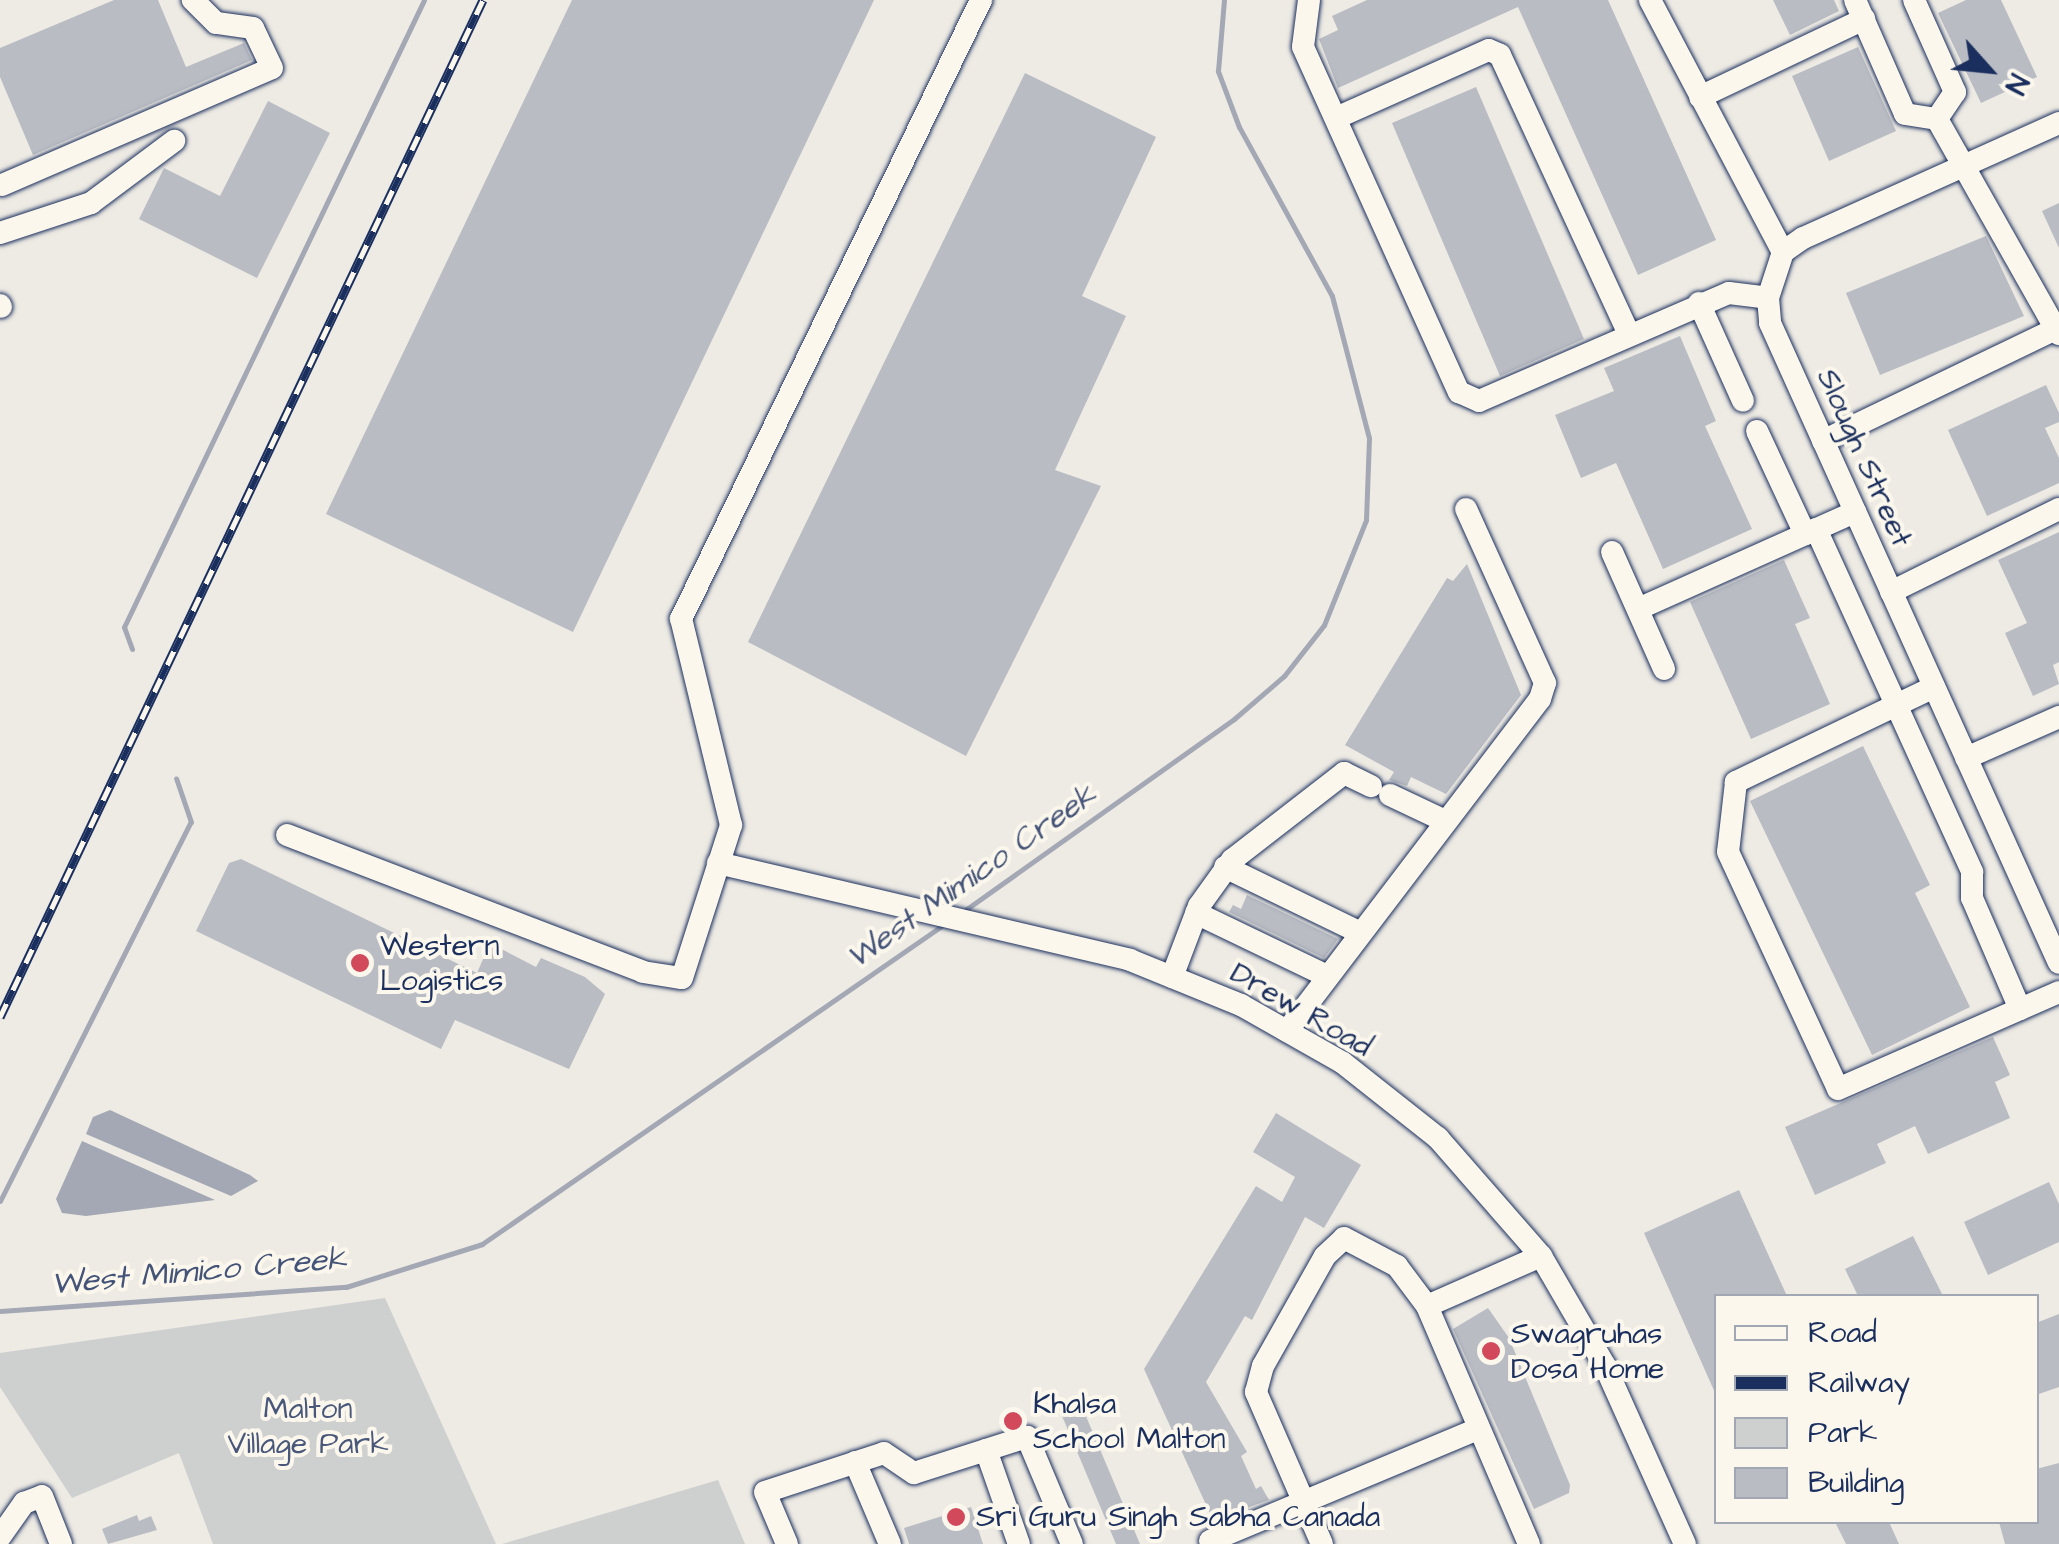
<!DOCTYPE html>
<style>
body{margin:0}
#map{position:relative;width:2059px;height:1544px;overflow:hidden;background:#eeebe4;font-family:"Architects Daughter",sans-serif}
div>[style]{position:absolute}
.green>*{inset:0;background:#cecfcf}
.water>*{inset:0;background:#a3a8b4}
.stream>*{height:5px;margin:-2.5px;padding:0 2.5px;transform-origin:2.5px;border-radius:2.5px;background:#a3a8b4}
.building>*{inset:0;background:#b9bcc3}
.roads{filter:drop-shadow(0 0 2px #1b2f5e) drop-shadow(0 0 2px #1b2f5e)}
.minor>*{height:22px;margin:-11px;padding:0 11px;transform-origin:11px;border-radius:11px;background:#fbf7ec}
.rail>*{height:9px;margin-top:-4.5px;transform-origin:0;background:repeating-linear-gradient(90deg,#fbf7ec 0 15px,#1b2f5e 0 30px);box-sizing:border-box;border-block:2px solid #1b2f5e}
.dots>*{width:28px;height:28px;translate:-50% -50%;box-sizing:border-box;border:5px solid #fbf7ec;border-radius:50%}
span{translate:-50% -50%;white-space:nowrap;text-align:center;line-height:1.15;-webkit-text-stroke:8px #fbf7ec;paint-order:stroke}
.street-label{font-size:30px;color:#1b2f5e}
.poi-label{font-size:30px;color:#1b2f5e}
.left{translate:0 -50%;text-align:left}
.park-label{font-size:30px;color:#48577a}
.water-label{font-size:32px;color:#445378;font-style:italic}
.legend{position:absolute;left:1714px;top:1294px;width:325px;height:230px;box-sizing:border-box;background:#fbf7ec;border:2px solid #a1a7b3;margin:0;padding:12px 18px;list-style:none;font-size:30px;color:#1b2f5e}
.legend li{display:flex;align-items:center;gap:20px;height:50px}
.legend b{width:50px;border:2px solid #a1a7b3}
.north{position:absolute;left:1939px;top:20px;width:100px;height:100px;-webkit-text-stroke:8px #fbf7ec;paint-order:stroke;rotate:117deg;font-size:28px;font-weight:700;line-height:40px;text-align:center;color:#1b2f5e}
.north::after{content:'';display:block;margin:auto;width:35px;height:45px;background:#1b2f5e;clip-path:polygon(50% 0,100% 100%,50% 72%,0 100%)}
</style>
<div id="map">
<div class="green">
<div style="clip-path:polygon(385px 1298px,496px 1544px,213px 1544px,179px 1453px,72px 1498px,0 1387px,0 1353px)"></div>
<div style="clip-path:polygon(718px 1480px,745px 1544px,502px 1544px)"></div>
</div>
<div class="water">
<div style="clip-path:polygon(110px 1110px,250px 1175px,258px 1181px,231px 1196px,86px 1134px,93px 1117px)"></div>
<div style="clip-path:polygon(82px 1141px,215px 1200px,86px 1216px,62px 1213px,56px 1199px)"></div>
</div>
<div class="stream">
<div style="left:132px;top:649px;width:23px;rotate:-110deg"></div>
<div style="left:124px;top:627px;width:695px;rotate:-64.43deg"></div>
<div style="left:961px;top:913px;width:335px;rotate:-35.4deg"></div>
<div style="left:1234px;top:719px;width:66px;rotate:-40.7deg"></div>
<div style="left:1284px;top:676px;width:65px;rotate:-51.9deg"></div>
<div style="left:1324px;top:625px;width:113px;rotate:-68.2deg"></div>
<div style="left:1366px;top:520px;width:82px;rotate:-87.9deg"></div>
<div style="left:1369px;top:438px;width:147px;rotate:-104.6deg"></div>
<div style="left:1332px;top:296px;width:193px;rotate:-118.8deg"></div>
<div style="left:1239px;top:127px;width:60px;rotate:-110.6deg"></div>
<div style="left:1218px;top:71px;width:71px;rotate:-85.2deg"></div>
<div style="left:0;top:1201px;width:424px;rotate:-63.3deg"></div>
<div style="left:191px;top:822px;width:46px;rotate:-108.8deg"></div>
<div style="left:0;top:1311px;width:347px;rotate:-4deg"></div>
<div style="left:346px;top:1287px;width:143px;rotate:-17.5deg"></div>
<div style="left:482px;top:1244px;width:561px;rotate:-34.68deg"></div>
</div>
<div class="building">
<div style="clip-path:polygon(114px 0,158px 0,186px 67px,244px 43px,252px 60px,33px 155px,0 77px,0 48px)"></div>
<div style="clip-path:polygon(572px 0,874px 0,573px 632px,326px 514px)"></div>
<div style="clip-path:polygon(1367px 0,1608px 0,1716px 240px,1638px 275px,1518px 7px,1338px 88px,1319px 39px,1338px 30px,1332px 16px)"></div>
<div style="clip-path:polygon(1773px 0,1834px 0,1839px 11px,1790px 35px)"></div>
<div style="clip-path:polygon(1966px 0,2001px 0,2037px 77px,1981px 103px,1938px 13px)"></div>
<div style="clip-path:polygon(1858px 47px,1896px 131px,1829px 161px,1792px 76px)"></div>
<div style="clip-path:polygon(1025px 73px,1156px 137px,1082px 296px,1126px 316px,1055px 470px,1101px 486px,966px 756px,748px 642px)"></div>
<div style="clip-path:polygon(1476px 87px,1584px 339px,1500px 376px,1392px 123px)"></div>
<div style="clip-path:polygon(268px 101px,330px 133px,257px 278px,139px 219px,164px 168px,220px 196px)"></div>
<div style="clip-path:polygon(2059px 203px,2059px 248px,2042px 211px)"></div>
<div style="clip-path:polygon(1986px 236px,2024px 316px,1880px 375px,1846px 293px)"></div>
<div style="clip-path:polygon(1680px 336px,1716px 421px,1705px 426px,1752px 529px,1663px 569px,1616px 463px,1581px 478px,1555px 415px,1614px 391px,1604px 368px)"></div>
<div style="clip-path:polygon(2046px 385px,2059px 413px,2059px 422px,2045px 428px,2059px 458px,2059px 483px,1987px 516px,1948px 430px)"></div>
<div style="clip-path:polygon(2059px 532px,2059px 662px,2053px 665px,2059px 684px,2033px 696px,2005px 633px,2027px 623px,1998px 560px)"></div>
<div style="clip-path:polygon(1784px 560px,1810px 618px,1795px 624px,1830px 704px,1751px 739px,1690px 602px)"></div>
<div style="clip-path:polygon(1467px 564px,1521px 695px,1446px 794px,1411px 777px,1407px 786px,1389px 780px,1394px 772px,1345px 745px,1447px 578px,1453px 581px)"></div>
<div style="clip-path:polygon(1863px 746px,1930px 885px,1915px 893px,1970px 1007px,1872px 1055px,1750px 801px)"></div>
<div style="clip-path:polygon(241px 859px,477px 973px,490px 943px,536px 967px,541px 958px,585px 977px,605px 994px,569px 1069px,455px 1020px,441px 1049px,196px 931px,229px 863px)"></div>
<div style="clip-path:polygon(1247px 895px,1338px 939px,1324px 958px,1229px 912px,1233px 905px,1241px 909px)"></div>
<div style="clip-path:polygon(1993px 1037px,2010px 1075px,1995px 1082px,2010px 1118px,1928px 1154px,1915px 1126px,1877px 1144px,1886px 1163px,1815px 1195px,1785px 1127px)"></div>
<div style="clip-path:polygon(1276px 1113px,1361px 1165px,1324px 1228px,1305px 1217px,1252px 1320px,1245px 1316px,1206px 1382px,1247px 1452px,1241px 1456px,1256px 1489px,1261px 1486px,1269px 1500px,1213px 1520px,1144px 1369px,1256px 1186px,1282px 1202px,1295px 1177px,1253px 1152px)"></div>
<div style="clip-path:polygon(2049px 1182px,2059px 1204px,2059px 1242px,1988px 1275px,1964px 1222px)"></div>
<div style="clip-path:polygon(1739px 1190px,1787px 1296px,1716px 1296px,1716px 1395px,1644px 1233px)"></div>
<div style="clip-path:polygon(1913px 1236px,1943px 1296px,1858px 1296px,1845px 1269px)"></div>
<div style="clip-path:polygon(1488px 1308px,1509px 1338px,1570px 1485px,1569px 1493px,1534px 1509px,1453px 1329px)"></div>
<div style="clip-path:polygon(2059px 1314px,2059px 1387px,2036px 1395px,2036px 1323px)"></div>
<div style="clip-path:polygon(1077px 1395px,1140px 1544px,1116px 1544px,1057px 1404px)"></div>
<div style="clip-path:polygon(2059px 1463px,2059px 1544px,2005px 1544px,1999px 1522px,2036px 1522px,2036px 1469px)"></div>
<div style="clip-path:polygon(971px 1507px,983px 1544px,909px 1544px,904px 1528px)"></div>
<div style="clip-path:polygon(137px 1515px,139px 1521px,151px 1516px,157px 1530px,108px 1544px,102px 1529px)"></div>
<div style="clip-path:polygon(1835px 1522px,1889px 1522px,1899px 1544px,1846px 1544px)"></div>
</div>
<div class="roads">
<div class="minor">
<div style="left:1309px;top:0;width:47px;rotate:97.3deg"></div>
<div style="left:1303px;top:47px;width:379px;rotate:65.7deg"></div>
<div style="left:1459px;top:392px;width:22px;rotate:24deg"></div>
<div style="left:1479px;top:401px;width:272px;rotate:-23.4deg"></div>
<div style="left:1729px;top:293px;width:39px;rotate:7deg"></div>
<div style="left:1650px;top:0;width:285px;rotate:62.2deg"></div>
<div style="left:1855px;top:0;width:124px;rotate:66.3deg"></div>
<div style="left:1905px;top:114px;width:32px;rotate:9deg"></div>
<div style="left:1937px;top:119px;width:241px;rotate:60.5deg"></div>
<div style="left:1914px;top:0;width:101px;rotate:66deg"></div>
<div style="left:1955px;top:92px;width:32px;rotate:124deg"></div>
<div style="left:1700px;top:97px;width:182px;rotate:-25.4deg"></div>
<div style="left:1336px;top:118px;width:167px;rotate:-24deg"></div>
<div style="left:1489px;top:50px;width:12px;rotate:24deg"></div>
<div style="left:1500px;top:55px;width:305px;rotate:65.2deg"></div>
<div style="left:2059px;top:123px;width:281px;rotate:155.8deg"></div>
<div style="left:1803px;top:238px;width:24px;rotate:145deg"></div>
<div style="left:1783px;top:252px;width:48px;rotate:108.1deg"></div>
<div style="left:1768px;top:298px;width:25px;rotate:85deg"></div>
<div style="left:1770px;top:323px;width:702px;rotate:65.7deg"></div>
<div style="left:2px;top:185px;width:294px;rotate:-23.4deg"></div>
<div style="left:272px;top:68px;width:44px;rotate:-115.4deg"></div>
<div style="left:253px;top:28px;width:37px;rotate:-172deg"></div>
<div style="left:216px;top:23px;width:33px;rotate:-135deg"></div>
<div style="left:0;top:233px;width:96px;rotate:-18.2deg"></div>
<div style="left:91px;top:203px;width:104px;rotate:-36.8deg"></div>
<div style="left:1699px;top:303px;width:107px;rotate:65.8deg"></div>
<div style="left:0;top:305px;width:2px;rotate:63deg"></div>
<div style="left:1757px;top:431px;width:114px;rotate:65deg"></div>
<div style="left:1823px;top:441px;width:259px;rotate:-25.7deg"></div>
<div style="left:2056px;top:329px;width:6px;rotate:59deg"></div>
<div style="left:1816px;top:529px;width:377px;rotate:65.5deg"></div>
<div style="left:1972px;top:872px;width:26px;rotate:90deg"></div>
<div style="left:1972px;top:898px;width:121px;rotate:66.6deg"></div>
<div style="left:1612px;top:552px;width:128px;rotate:66deg"></div>
<div style="left:1891px;top:592px;width:187px;rotate:-26.3deg"></div>
<div style="left:1638px;top:609px;width:238px;rotate:-24.1deg"></div>
<div style="left:1934px;top:687px;width:220px;rotate:154.4deg"></div>
<div style="left:1736px;top:782px;width:70px;rotate:96.5deg"></div>
<div style="left:1728px;top:852px;width:261px;rotate:65.1deg"></div>
<div style="left:1838px;top:1089px;width:241px;rotate:-23.7deg"></div>
<div style="left:1966px;top:758px;width:102px;rotate:-23.8deg"></div>
<div style="left:1390px;top:795px;width:61px;rotate:25.3deg"></div>
<div style="left:287px;top:835px;width:381px;rotate:21deg"></div>
<div style="left:643px;top:972px;width:39px;rotate:9deg"></div>
<div style="left:682px;top:978px;width:161px;rotate:-72.2deg"></div>
<div style="left:731px;top:825px;width:212px;rotate:-103.6deg"></div>
<div style="left:681px;top:619px;width:688px;rotate:-64.14deg"></div>
<div style="left:718px;top:863px;width:423px;rotate:13.2deg"></div>
<div style="left:1130px;top:960px;width:120px;rotate:22.1deg"></div>
<div style="left:1241px;top:1005px;width:117px;rotate:29.6deg"></div>
<div style="left:1343px;top:1063px;width:121px;rotate:38.3deg"></div>
<div style="left:1438px;top:1138px;width:157px;rotate:48.9deg"></div>
<div style="left:1541px;top:1256px;width:127px;rotate:59.8deg"></div>
<div style="left:1605px;top:1366px;width:195px;rotate:65.8deg"></div>
<div style="left:1225px;top:867px;width:149px;rotate:25.9deg"></div>
<div style="left:1196px;top:913px;width:143px;rotate:25.7deg"></div>
<div style="left:1172px;top:977px;width:76px;rotate:-69.2deg"></div>
<div style="left:1199px;top:906px;width:57px;rotate:-54.3deg"></div>
<div style="left:1232px;top:860px;width:142px;rotate:-37.8deg"></div>
<div style="left:1344px;top:773px;width:30px;rotate:26deg"></div>
<div style="left:1287px;top:1031px;width:417px;rotate:-52.7deg"></div>
<div style="left:1540px;top:699px;width:17px;rotate:-73deg"></div>
<div style="left:1545px;top:683px;width:191px;rotate:-114.4deg"></div>
<div style="left:986px;top:1450px;width:100px;rotate:70.7deg"></div>
<div style="left:855px;top:1462px;width:89px;rotate:66.9deg"></div>
<div style="left:0;top:1537px;width:42px;rotate:-54.8deg"></div>
<div style="left:24px;top:1503px;width:19px;rotate:-21deg"></div>
<div style="left:42px;top:1496px;width:52px;rotate:68.4deg"></div>
<div style="left:1210px;top:1541px;width:288px;rotate:-22.7deg"></div>
<div style="left:787px;top:1544px;width:56px;rotate:-112.9deg"></div>
<div style="left:765px;top:1492px;width:125px;rotate:-18.1deg"></div>
<div style="left:884px;top:1453px;width:36px;rotate:34deg"></div>
<div style="left:914px;top:1473px;width:119px;rotate:-17.7deg"></div>
<div style="left:1027px;top:1437px;width:116px;rotate:67.2deg"></div>
<div style="left:1322px;top:1544px;width:166px;rotate:-113.5deg"></div>
<div style="left:1256px;top:1392px;width:27px;rotate:-75deg"></div>
<div style="left:1263px;top:1366px;width:126px;rotate:-60.6deg"></div>
<div style="left:1325px;top:1256px;width:26px;rotate:-43deg"></div>
<div style="left:1344px;top:1238px;width:60px;rotate:27.8deg"></div>
<div style="left:1397px;top:1266px;width:50px;rotate:53.1deg"></div>
<div style="left:1529px;top:1544px;width:259px;rotate:-113.2deg"></div>
<div style="left:1427px;top:1306px;width:124px;rotate:-23.7deg"></div>
</div>
</div>
<div class="rail">
<div style="left:0;top:1017px;width:1126px;rotate:-64.6deg"></div>
</div>
<div class="dots">
<div style="left:360px;top:963px;background:#d1495b"></div>
<div style="left:1491px;top:1351px;background:#d1495b"></div>
<div style="left:1013px;top:1421px;background:#d1495b"></div>
<div style="left:956px;top:1517px;background:#d1495b"></div>
</div>
<div class="street-label">
<span style="left:1864px;top:458px;rotate:66deg">Slough Street</span>
<span style="left:1301px;top:1010px;rotate:30deg">Drew Road</span>
</div>
<div class="poi-label">
<span class="left" style="left:380px;top:963px">Western<br>Logistics</span>
<span class="left" style="left:1511px;top:1351px">Swagruhas<br>Dosa Home</span>
<span class="left" style="left:1033px;top:1421px">Khalsa<br>School Malton</span>
<span class="left" style="left:976px;top:1517px">Sri Guru Singh Sabha Canada</span>
</div>
<div class="park-label">
<span style="left:308px;top:1426px">Malton<br>Village Park</span>
</div>
<div class="water-label">
<span style="left:972px;top:877px;rotate:-35deg">West Mimico Creek</span>
<span style="left:199px;top:1272px;rotate:-5deg">West Mimico Creek</span>
</div>
<ul class="legend">
<li><b style="height:12px;background:#fbf7ec"></b>Road</li>
<li><b style="height:12px;background:#1b2f5e"></b>Railway</li>
<li><b style="height:28px;background:#cecfcf"></b>Park</li>
<li><b style="height:28px;background:#b9bcc3"></b>Building</li>
</ul>
<div class="north">N</div>
</div>
